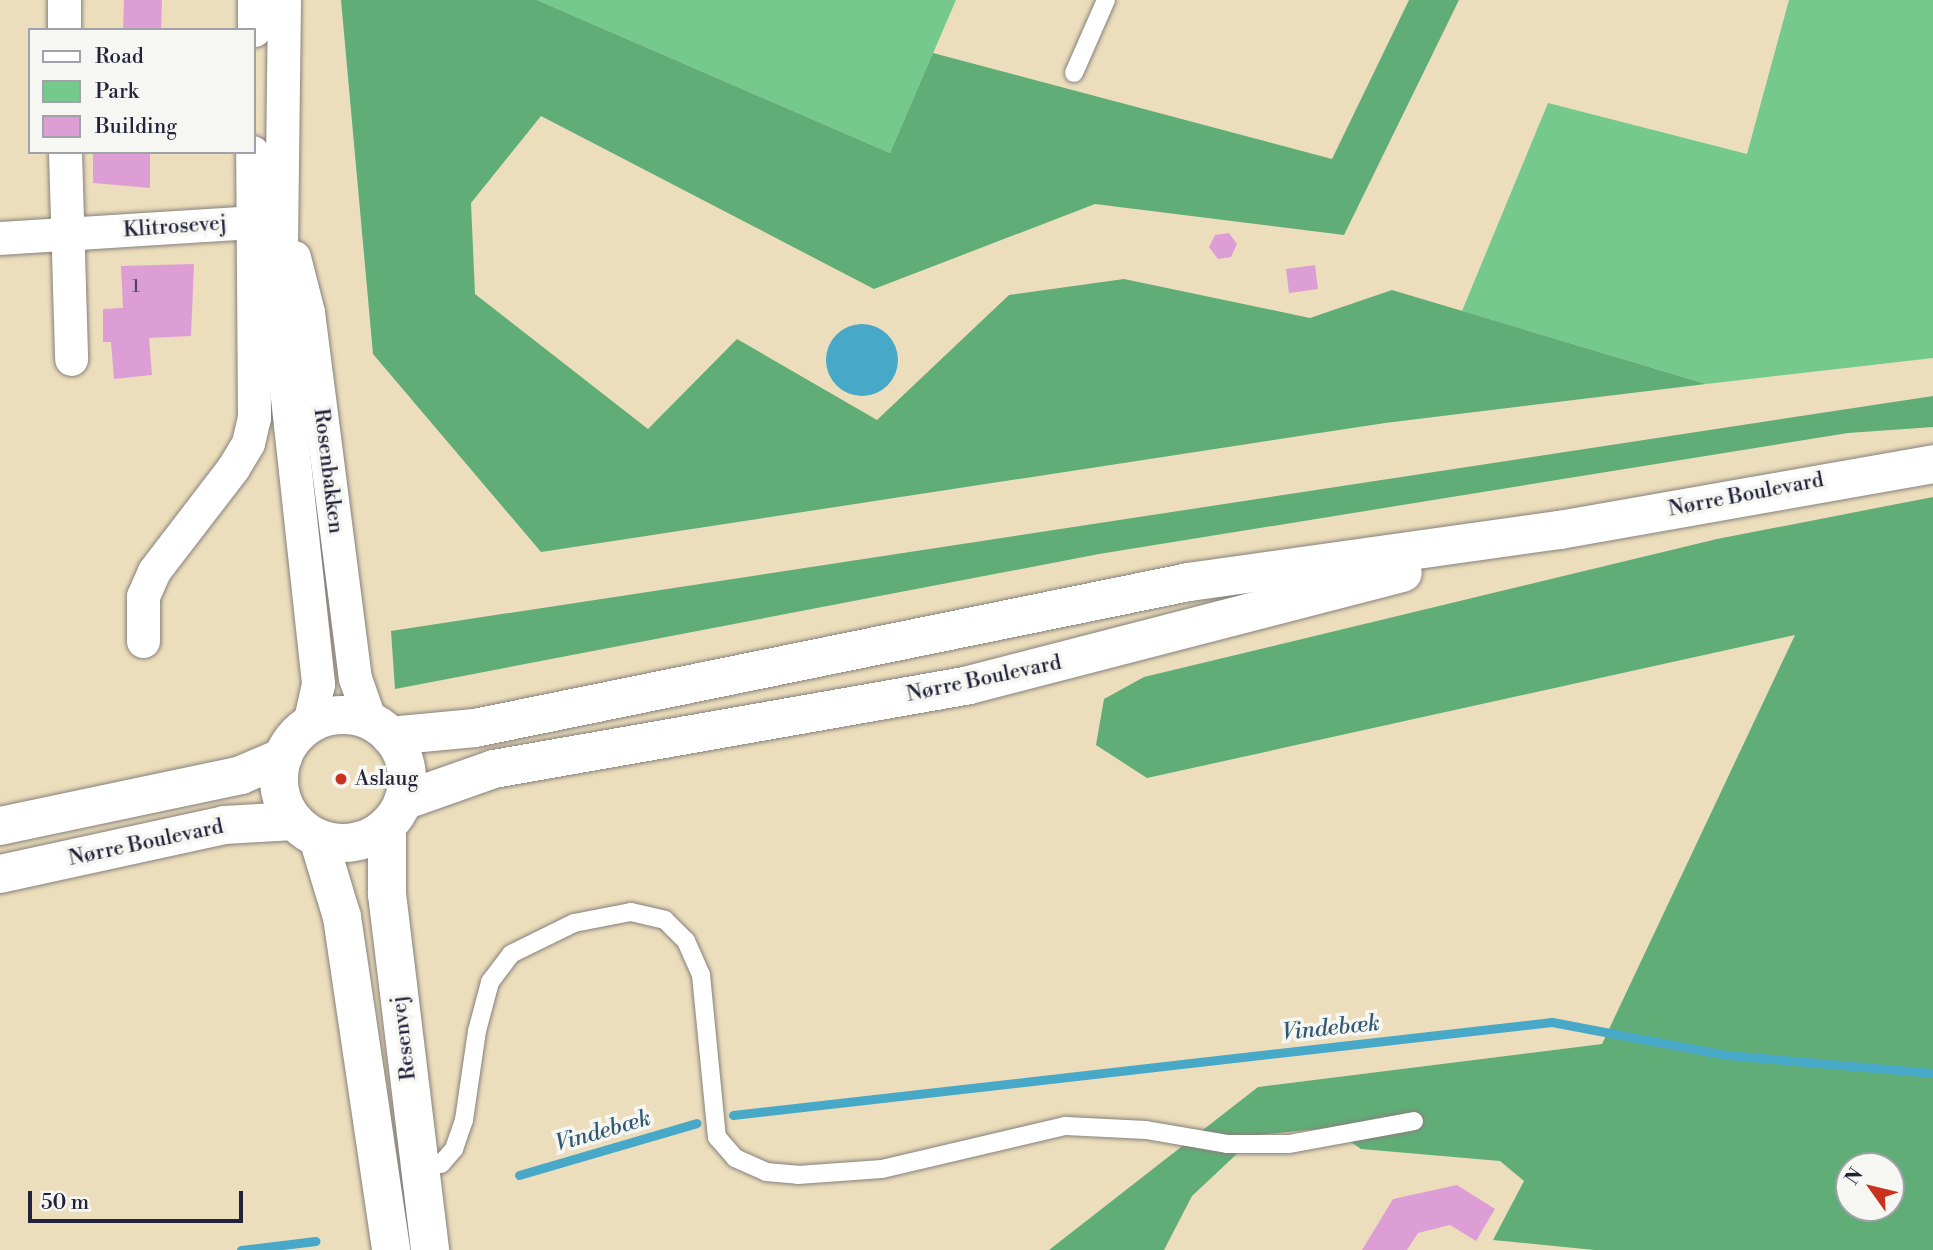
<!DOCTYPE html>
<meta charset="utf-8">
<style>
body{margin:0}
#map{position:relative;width:1933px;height:1250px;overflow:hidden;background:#ecdebc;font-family:"Libre Bodoni",serif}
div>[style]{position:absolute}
.green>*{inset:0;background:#76c98c}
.forest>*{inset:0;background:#60ad78}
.water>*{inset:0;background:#47a8c7}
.round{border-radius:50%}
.stream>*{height:9px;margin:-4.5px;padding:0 4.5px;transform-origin:4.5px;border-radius:4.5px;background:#47a8c7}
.building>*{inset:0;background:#dd9ed5}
.roads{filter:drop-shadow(0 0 2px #87807c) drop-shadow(0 0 2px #87807c)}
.service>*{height:18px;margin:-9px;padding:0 9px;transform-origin:9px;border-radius:9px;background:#fff}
.minor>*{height:33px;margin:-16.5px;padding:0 16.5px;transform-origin:16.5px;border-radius:16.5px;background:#fff}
.tertiary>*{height:38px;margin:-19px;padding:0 19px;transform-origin:19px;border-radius:19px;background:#fff}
.tertiary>.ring{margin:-19px;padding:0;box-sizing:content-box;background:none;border:38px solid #fff;border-radius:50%}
.dots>*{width:19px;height:19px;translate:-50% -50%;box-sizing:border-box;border:4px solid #f6f6f2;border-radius:50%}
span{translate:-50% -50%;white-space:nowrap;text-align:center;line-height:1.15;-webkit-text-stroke:7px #f6f6f2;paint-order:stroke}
.number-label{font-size:18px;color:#514162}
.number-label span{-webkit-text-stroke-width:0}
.street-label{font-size:21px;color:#22223b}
.poi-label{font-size:21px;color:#22223b}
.left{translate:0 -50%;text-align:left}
.water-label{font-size:23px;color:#315873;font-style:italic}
.legend{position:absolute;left:28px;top:28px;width:228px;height:126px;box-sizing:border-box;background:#f6f6f2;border:2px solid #a1a1a9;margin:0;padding:9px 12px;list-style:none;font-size:21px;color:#22223b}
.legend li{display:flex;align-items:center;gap:14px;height:35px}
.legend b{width:35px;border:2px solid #a1a1a9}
.north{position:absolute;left:1835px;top:1152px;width:70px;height:70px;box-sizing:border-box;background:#f6f6f2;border:2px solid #a1a1a9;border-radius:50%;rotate:304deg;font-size:19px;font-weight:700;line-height:28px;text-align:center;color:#22223b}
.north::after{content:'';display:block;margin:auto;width:24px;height:32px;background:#c8321e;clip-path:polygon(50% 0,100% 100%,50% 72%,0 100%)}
.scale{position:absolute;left:28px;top:1191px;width:215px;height:32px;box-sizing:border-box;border:4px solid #22223b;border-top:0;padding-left:9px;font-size:21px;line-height:24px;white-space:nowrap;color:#22223b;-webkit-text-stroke:5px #f6f6f2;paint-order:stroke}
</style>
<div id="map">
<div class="green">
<div style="clip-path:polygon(537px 0,956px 0,890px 153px)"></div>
<div style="clip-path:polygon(1789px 0,1933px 0,1933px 358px,1706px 384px,1462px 311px,1548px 103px,1747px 154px)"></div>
</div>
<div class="forest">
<div style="clip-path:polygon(341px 0,537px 0,890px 153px,933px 53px,1332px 159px,1409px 0,1459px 0,1344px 235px,1095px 204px,874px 289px,541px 116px,471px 203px,475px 294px,648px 429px,737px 339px,877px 420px,1009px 295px,1124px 279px,1310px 318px,1392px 290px,1706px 384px,1385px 423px,541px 552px,373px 354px)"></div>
<div style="clip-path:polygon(1933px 396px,1933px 427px,1848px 433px,1099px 554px,395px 689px,391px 631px)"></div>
<div style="clip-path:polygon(evenodd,1933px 497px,1933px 1250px,1595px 1250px,1493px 1240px,1524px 1181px,1500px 1161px,1361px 1149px,1330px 1128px,1257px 1135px,1192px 1196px,1164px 1250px,1049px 1250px,1258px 1087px,1602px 1044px,1795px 635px,1147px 778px,1096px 745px,1104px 699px,1144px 677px,1717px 539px,1933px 497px,1849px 1166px,1891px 1166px,1891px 1208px,1849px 1208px,1849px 1166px)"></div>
</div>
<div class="water">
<div class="round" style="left:826px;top:324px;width:72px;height:72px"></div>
</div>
<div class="stream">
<div style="left:733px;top:1115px;width:824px;rotate:-6.48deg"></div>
<div style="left:1552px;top:1022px;width:178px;rotate:10.7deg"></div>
<div style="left:1727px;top:1055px;width:207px;rotate:5deg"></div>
<div style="left:519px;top:1175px;width:185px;rotate:-16.3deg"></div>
<div style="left:241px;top:1250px;width:75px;rotate:-6.9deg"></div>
</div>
<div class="building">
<div style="clip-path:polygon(124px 0,162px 0,161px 30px,123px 30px)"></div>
<div style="clip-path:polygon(93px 152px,150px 152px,150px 188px,93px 183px)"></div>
<div style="clip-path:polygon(1229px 233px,1237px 244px,1231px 257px,1218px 259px,1209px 247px,1215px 235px)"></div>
<div style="clip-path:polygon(194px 264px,191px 336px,149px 338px,152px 375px,114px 379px,111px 342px,103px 342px,103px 309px,123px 308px,121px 266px)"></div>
<div style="clip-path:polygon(1315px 265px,1318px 289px,1289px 293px,1286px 269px)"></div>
<div style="clip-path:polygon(1457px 1185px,1495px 1209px,1476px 1241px,1450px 1225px,1418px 1233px,1407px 1250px,1362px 1250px,1393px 1199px)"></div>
</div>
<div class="roads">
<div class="service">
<div style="left:1074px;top:73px;width:80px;rotate:-66.3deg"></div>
<div style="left:420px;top:1168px;width:21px;rotate:-11deg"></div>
<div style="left:441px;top:1164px;width:20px;rotate:-49deg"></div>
<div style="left:454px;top:1149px;width:31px;rotate:-71deg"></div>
<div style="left:464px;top:1120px;width:90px;rotate:-81.7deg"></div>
<div style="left:477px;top:1031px;width:51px;rotate:-75.1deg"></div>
<div style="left:490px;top:982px;width:35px;rotate:-53deg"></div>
<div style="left:511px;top:954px;width:70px;rotate:-26.2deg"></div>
<div style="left:574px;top:923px;width:58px;rotate:-10.9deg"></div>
<div style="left:631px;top:912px;width:35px;rotate:13deg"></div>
<div style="left:665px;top:920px;width:30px;rotate:45deg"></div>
<div style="left:686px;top:941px;width:37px;rotate:66deg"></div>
<div style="left:701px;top:975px;width:163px;rotate:84.4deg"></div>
<div style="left:717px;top:1137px;width:28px;rotate:49deg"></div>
<div style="left:735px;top:1158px;width:34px;rotate:24deg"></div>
<div style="left:766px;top:1172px;width:32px;rotate:5deg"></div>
<div style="left:798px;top:1175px;width:84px;rotate:-4.1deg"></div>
<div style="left:882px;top:1169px;width:189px;rotate:-13.2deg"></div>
<div style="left:1066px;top:1126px;width:80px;rotate:2.9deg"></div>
<div style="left:1146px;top:1130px;width:82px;rotate:9.8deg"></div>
<div style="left:1227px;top:1144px;width:62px"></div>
<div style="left:1289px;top:1144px;width:127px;rotate:-10.4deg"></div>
</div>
<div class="minor">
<div style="left:64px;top:0;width:30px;rotate:90deg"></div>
<div style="left:284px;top:0;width:333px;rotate:90.7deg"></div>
<div style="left:280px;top:333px;width:353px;rotate:83.8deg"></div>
<div style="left:318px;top:684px;width:41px;rotate:102.7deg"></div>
<div style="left:254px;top:30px;width:30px;rotate:-90deg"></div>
<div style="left:65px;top:152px;width:207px;rotate:88.3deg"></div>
<div style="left:0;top:238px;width:272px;rotate:-3.6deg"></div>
<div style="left:294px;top:257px;width:57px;rotate:75.7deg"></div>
<div style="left:308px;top:312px;width:369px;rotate:82.7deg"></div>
<div style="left:355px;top:678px;width:46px;rotate:70.8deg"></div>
<div style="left:143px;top:641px;width:45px;rotate:-90deg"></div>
<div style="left:143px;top:596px;width:27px;rotate:-66deg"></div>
<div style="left:154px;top:571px;width:130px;rotate:-52.5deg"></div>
<div style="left:233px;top:468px;width:29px;rotate:-59deg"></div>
<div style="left:248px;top:443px;width:26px;rotate:-77deg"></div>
<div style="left:254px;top:418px;width:266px;rotate:-90.4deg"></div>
</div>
<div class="tertiary">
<div class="ring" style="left:279px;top:715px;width:90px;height:90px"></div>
<div style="left:390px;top:736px;width:85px;rotate:-5.4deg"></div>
<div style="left:475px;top:728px;width:729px;rotate:-11.56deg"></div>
<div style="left:1189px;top:582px;width:375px;rotate:-8deg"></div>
<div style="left:1560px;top:530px;width:379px;rotate:-10deg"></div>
<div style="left:403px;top:801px;width:96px;rotate:-19.4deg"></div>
<div style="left:494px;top:769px;width:482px;rotate:-10deg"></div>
<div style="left:969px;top:685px;width:448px;rotate:-14.5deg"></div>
<div style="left:0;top:826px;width:246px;rotate:-11.9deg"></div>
<div style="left:241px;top:775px;width:46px;rotate:-23.2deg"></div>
<div style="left:387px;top:826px;width:68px;rotate:90deg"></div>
<div style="left:387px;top:894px;width:359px;rotate:83.1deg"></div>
<div style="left:318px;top:838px;width:83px;rotate:73.1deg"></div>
<div style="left:342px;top:917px;width:337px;rotate:81.6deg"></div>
<div style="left:0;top:874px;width:229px;rotate:-12.3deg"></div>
<div style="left:224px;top:825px;width:70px;rotate:-3.3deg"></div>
</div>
</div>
<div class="dots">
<div style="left:341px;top:779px;background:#c8321e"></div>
</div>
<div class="number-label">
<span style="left:136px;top:287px">1</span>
</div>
<div class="street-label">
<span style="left:175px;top:227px;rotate:-4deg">Klitrosevej</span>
<span style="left:328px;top:471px;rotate:83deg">Rosenbakken</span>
<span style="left:1746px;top:495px;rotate:-11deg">Nørre Boulevard</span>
<span style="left:984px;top:679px;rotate:-12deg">Nørre Boulevard</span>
<span style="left:146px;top:843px;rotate:-12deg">Nørre Boulevard</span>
<span style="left:404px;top:1038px;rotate:-97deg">Resenvej</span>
</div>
<div class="poi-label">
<span class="left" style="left:355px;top:779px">Aslaug</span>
</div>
<div class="water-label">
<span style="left:1331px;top:1028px;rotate:-6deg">Vindebæk</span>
<span style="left:603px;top:1131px;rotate:-16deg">Vindebæk</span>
</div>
<ul class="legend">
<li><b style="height:9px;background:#fff"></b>Road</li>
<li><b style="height:19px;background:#76c98c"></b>Park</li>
<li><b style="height:19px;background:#dd9ed5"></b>Building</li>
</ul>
<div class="north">N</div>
<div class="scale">50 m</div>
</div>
